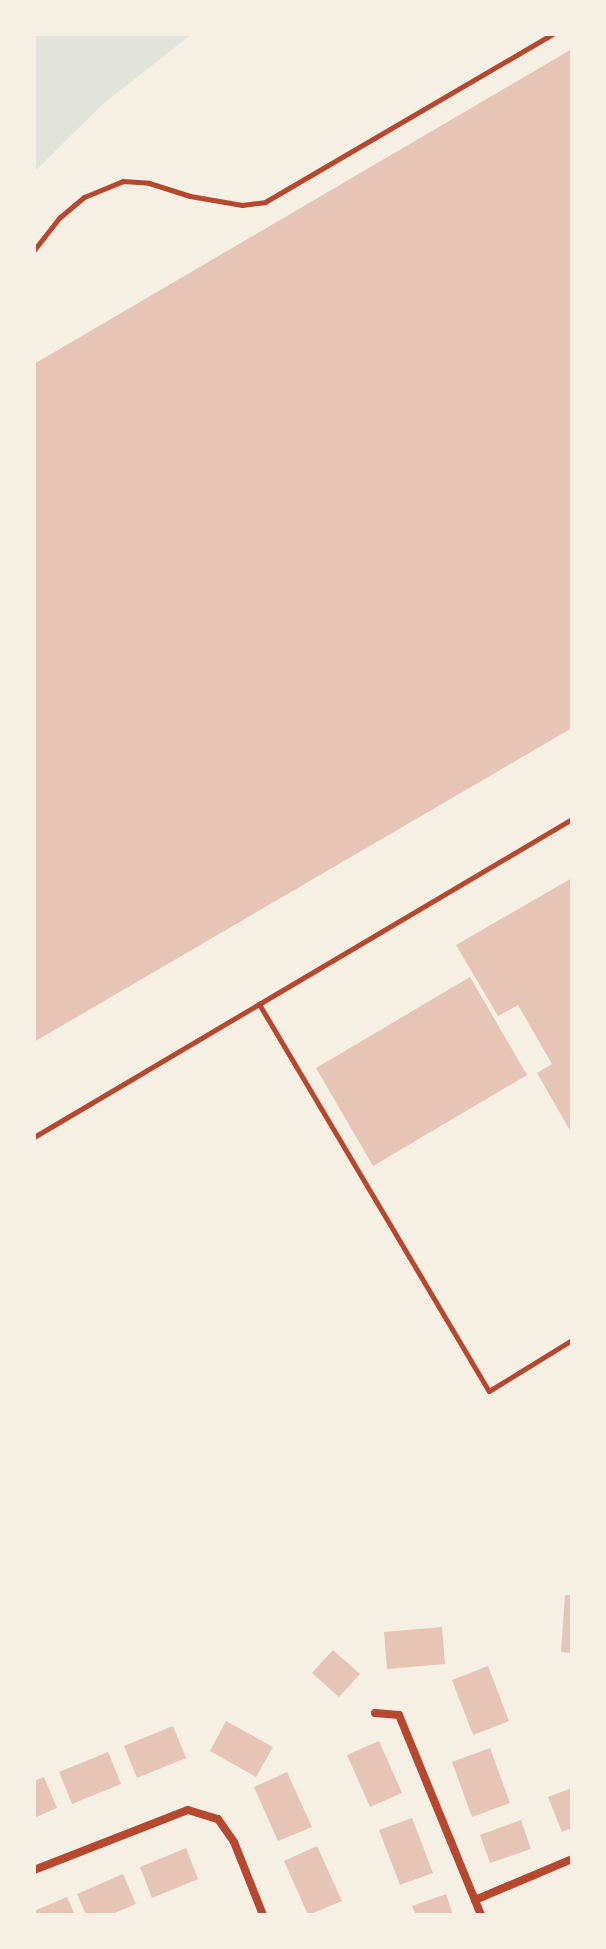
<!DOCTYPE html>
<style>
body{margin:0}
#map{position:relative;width:606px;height:1949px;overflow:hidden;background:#f6efe4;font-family:Lato,sans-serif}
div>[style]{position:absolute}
.green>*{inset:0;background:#e2e4dc}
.building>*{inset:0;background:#e6c5b7}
.service>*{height:5px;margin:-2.5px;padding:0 2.5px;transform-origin:2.5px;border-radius:2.5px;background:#b5482f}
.minor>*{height:8px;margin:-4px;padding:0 4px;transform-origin:4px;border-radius:4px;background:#b5482f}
span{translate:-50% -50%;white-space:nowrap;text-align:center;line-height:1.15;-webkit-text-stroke:7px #f6efe4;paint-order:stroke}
.frame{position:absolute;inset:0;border:36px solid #f6efe4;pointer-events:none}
</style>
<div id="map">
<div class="green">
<div style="clip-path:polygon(34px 34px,192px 34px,104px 103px,34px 172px)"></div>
</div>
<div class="building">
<div style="clip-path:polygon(572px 49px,572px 728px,34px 1042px,34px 364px)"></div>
<div style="clip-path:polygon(572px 878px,572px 1134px,537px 1073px,552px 1064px,518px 1005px,498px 1016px,456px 945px)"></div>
<div style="clip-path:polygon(470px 977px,527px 1075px,373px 1166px,316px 1068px)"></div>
<div style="clip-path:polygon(565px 1595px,572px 1595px,572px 1653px,561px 1652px)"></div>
<div style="clip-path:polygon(442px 1627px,445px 1664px,387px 1669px,384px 1632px)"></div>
<div style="clip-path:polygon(333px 1650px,360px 1674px,339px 1697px,312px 1673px)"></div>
<div style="clip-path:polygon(488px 1666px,509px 1721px,473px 1735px,452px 1680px)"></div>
<div style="clip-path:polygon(226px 1721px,273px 1747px,256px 1777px,210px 1751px)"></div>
<div style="clip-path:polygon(173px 1726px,186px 1758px,137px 1778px,124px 1746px)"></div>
<div style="clip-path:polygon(379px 1741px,402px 1793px,370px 1807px,347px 1755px)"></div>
<div style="clip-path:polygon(490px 1748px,510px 1803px,472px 1817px,452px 1762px)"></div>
<div style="clip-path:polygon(108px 1752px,121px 1784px,72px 1804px,59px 1772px)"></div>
<div style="clip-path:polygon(287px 1772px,312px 1827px,278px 1841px,254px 1787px)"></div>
<div style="clip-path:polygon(44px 1777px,57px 1808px,34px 1818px,34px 1781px)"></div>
<div style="clip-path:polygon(572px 1788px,572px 1828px,562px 1832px,548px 1797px)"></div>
<div style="clip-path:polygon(412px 1818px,433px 1873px,400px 1885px,379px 1830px)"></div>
<div style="clip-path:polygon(521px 1820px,531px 1849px,490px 1863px,480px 1835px)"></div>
<div style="clip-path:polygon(317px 1846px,342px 1901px,308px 1915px,284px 1861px)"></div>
<div style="clip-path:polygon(186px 1848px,198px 1879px,152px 1898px,140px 1867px)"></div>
<div style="clip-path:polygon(123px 1874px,136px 1904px,110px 1915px,86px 1915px,77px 1894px)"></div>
<div style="clip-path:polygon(446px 1894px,453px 1915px,416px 1915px,412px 1906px)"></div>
<div style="clip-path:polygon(67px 1897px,75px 1915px,34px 1915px,34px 1911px)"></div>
</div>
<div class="service">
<div style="left:34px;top:250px;width:41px;rotate:-52deg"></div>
<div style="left:59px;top:218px;width:33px;rotate:-40deg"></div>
<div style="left:84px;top:197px;width:42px;rotate:-22.3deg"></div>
<div style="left:123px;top:181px;width:26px;rotate:4deg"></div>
<div style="left:149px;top:183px;width:43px;rotate:17.6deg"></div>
<div style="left:190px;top:196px;width:53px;rotate:9.8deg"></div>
<div style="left:242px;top:205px;width:23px;rotate:-7deg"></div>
<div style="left:265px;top:202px;width:333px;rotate:-30.3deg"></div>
<div style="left:259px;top:1004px;width:450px;rotate:59.3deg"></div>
<div style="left:489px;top:1391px;width:97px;rotate:-31.6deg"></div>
<div style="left:34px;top:1137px;width:625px;rotate:-30.59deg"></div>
</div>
<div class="minor">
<div style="left:375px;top:1713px;width:24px;rotate:5deg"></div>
<div style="left:399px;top:1715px;width:216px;rotate:67.7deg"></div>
<div style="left:34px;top:1870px;width:165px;rotate:-21.3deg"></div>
<div style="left:188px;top:1810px;width:31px;rotate:17deg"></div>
<div style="left:218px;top:1819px;width:28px;rotate:55deg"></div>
<div style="left:234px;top:1842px;width:79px;rotate:68.3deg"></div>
<div style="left:475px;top:1900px;width:105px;rotate:-22.9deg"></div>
</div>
<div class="frame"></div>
</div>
